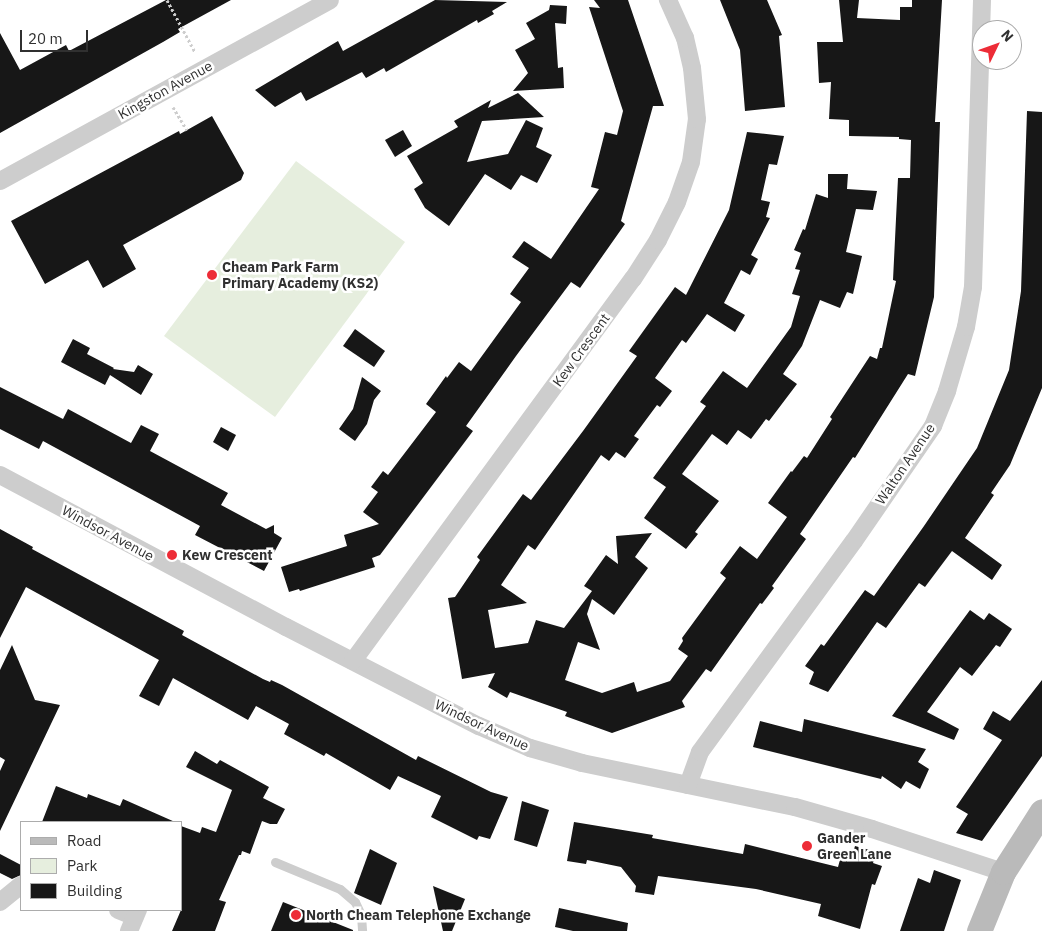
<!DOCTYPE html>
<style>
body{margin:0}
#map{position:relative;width:1042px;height:931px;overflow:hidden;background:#fff;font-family:"IBM Plex Sans",sans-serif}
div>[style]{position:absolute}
.green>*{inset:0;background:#e6eede}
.building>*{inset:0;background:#171717}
.path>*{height:3px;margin-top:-1.5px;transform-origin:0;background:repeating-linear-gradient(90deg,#cdcdcd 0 2.5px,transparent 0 5px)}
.lane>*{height:9px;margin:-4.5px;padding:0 4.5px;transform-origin:4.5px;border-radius:4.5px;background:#cdcdcd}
.street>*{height:18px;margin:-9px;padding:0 9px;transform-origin:9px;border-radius:9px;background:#cdcdcd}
.secondary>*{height:25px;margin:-12.5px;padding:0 12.5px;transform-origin:12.5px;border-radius:12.5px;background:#bababa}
.dots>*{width:14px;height:14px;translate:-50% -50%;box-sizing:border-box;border:2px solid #fff;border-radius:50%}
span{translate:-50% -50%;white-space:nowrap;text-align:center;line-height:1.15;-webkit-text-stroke:5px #fff;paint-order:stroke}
.street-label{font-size:14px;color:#303030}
.poi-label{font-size:14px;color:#303030;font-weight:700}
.left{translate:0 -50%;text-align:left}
.legend{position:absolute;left:20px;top:821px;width:162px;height:90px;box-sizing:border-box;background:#fff;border:1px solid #acacac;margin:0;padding:6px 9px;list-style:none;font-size:15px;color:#303030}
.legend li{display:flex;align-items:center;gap:10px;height:25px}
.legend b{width:25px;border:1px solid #acacac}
.north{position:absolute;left:972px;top:20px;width:50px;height:50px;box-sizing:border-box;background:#fff;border:1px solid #acacac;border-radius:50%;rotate:48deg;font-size:14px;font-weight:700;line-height:20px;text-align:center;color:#303030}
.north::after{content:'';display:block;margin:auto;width:18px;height:22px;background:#ed2c37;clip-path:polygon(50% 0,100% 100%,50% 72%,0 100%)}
.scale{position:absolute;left:20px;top:30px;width:68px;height:22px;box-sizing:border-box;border:2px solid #303030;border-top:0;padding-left:6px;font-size:15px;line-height:18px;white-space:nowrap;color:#303030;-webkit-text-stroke:4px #fff;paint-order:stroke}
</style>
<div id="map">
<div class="green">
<div style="clip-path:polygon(296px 161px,405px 242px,275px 417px,164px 336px)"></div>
</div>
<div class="building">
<div style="clip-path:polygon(166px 0,231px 0,178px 29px,180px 32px,163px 42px,0 133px,0 33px,20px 70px,66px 45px,69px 51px)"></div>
<div style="clip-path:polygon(435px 0,507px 2px,492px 11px,494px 14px,478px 23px,477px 20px,386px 72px,384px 68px,366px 78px,362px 72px,306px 101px,301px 92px,275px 107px,255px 90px,338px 41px,343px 51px)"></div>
<div style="clip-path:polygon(594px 0,628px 0,664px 106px,653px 106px,621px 221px,625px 224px,580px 288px,571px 282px,516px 356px,466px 426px,473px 431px,380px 555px,372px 558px,375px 567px,300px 591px,299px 589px,289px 592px,281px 567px,347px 546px,344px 535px,379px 524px,363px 512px,378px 492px,371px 487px,383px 471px,388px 475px,436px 412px,426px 404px,446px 376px,447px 378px,459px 362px,471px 371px,521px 302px,510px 294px,529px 268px,512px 257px,524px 241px,551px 259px,599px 189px,591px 187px,605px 132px,617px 135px,623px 111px,589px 7px,600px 8px)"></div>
<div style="clip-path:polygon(720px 0,767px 0,782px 35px,779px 36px,785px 107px,745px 111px,740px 50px)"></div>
<div style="clip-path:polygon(839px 0,859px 0,857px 18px,900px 20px,900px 7px,912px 7px,912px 0,942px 0,935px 122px,940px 122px,934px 297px,915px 376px,908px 374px,855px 458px,853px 457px,800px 534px,806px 539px,772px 586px,774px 588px,762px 604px,760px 603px,711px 672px,706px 669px,682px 701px,685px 707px,612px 733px,565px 716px,567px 712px,510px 692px,507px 698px,488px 687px,495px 673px,462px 679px,448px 598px,455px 597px,480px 560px,477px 557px,523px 494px,531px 500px,583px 431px,637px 356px,629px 351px,675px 287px,686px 295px,729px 210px,747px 132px,784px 136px,777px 165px,769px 164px,761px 200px,770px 202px,766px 217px,770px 218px,751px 255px,758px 259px,750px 275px,741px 270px,724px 303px,745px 315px,735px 332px,707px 314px,686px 343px,682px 340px,655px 378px,672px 391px,660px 407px,657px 405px,634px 436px,639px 439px,625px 458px,616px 452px,609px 461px,601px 455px,535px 550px,528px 545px,501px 585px,527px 603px,488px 610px,495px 648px,528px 643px,536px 620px,564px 628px,592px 591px,584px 586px,606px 555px,618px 564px,616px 536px,652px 533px,635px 557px,648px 568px,614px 615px,592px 599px,587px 614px,600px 650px,578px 642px,565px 680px,602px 693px,634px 682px,637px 692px,670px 681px,688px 656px,678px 649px,683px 641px,682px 638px,726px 578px,720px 573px,740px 546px,757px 559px,787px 517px,768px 503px,791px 471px,792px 472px,804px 456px,807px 458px,832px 419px,830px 417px,870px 356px,877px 359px,880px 348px,882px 348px,896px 281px,893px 280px,898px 178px,910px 178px,911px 140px,899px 139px,899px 137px,849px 136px,849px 120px,829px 119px,831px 82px,819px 83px,817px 42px,843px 42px)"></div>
<div style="clip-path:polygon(550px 5px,567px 6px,566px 24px,555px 23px,558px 68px,563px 67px,564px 88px,513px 91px,528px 73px,515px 50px,535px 39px,526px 23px,549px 10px)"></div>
<div style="clip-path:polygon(518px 93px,544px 117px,482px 121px,467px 162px,508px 154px,526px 120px,543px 128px,536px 147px,552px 155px,537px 183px,521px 175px,511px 190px,485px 174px,449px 226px,425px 208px,414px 189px,423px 183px,407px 156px,458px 127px,454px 121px,491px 100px,488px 108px)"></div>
<div style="clip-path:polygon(1027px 111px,1042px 112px,1042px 388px,1010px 465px,991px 493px,994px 495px,965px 538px,1002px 565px,992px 580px,952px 551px,925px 587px,919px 583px,886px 628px,877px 622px,828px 692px,809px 684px,814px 672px,805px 666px,821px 644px,824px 646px,865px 590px,874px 596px,924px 526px,977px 448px,1009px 370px,1021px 291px)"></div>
<div style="clip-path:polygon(212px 116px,244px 173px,241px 180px,123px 245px,136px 269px,103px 288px,88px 260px,45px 284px,11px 221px,179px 131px,180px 134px)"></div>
<div style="clip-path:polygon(403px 130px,412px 146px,395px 157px,385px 140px)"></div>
<div style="clip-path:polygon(828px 174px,848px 174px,847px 189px,877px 191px,873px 210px,856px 209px,846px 252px,862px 256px,853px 294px,847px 292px,840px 308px,820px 300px,802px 346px,783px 374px,797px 384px,769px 421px,766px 419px,751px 439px,738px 430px,727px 445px,712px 434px,682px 474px,719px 501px,695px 532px,698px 534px,686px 549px,644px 518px,666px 487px,653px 478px,706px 406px,700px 402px,723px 371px,747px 388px,791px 327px,800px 296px,792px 294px,800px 270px,795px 269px,801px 253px,794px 250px,803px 229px,805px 230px,816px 194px,828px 198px)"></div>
<div style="clip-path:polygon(355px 329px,385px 351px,374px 367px,343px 346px)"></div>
<div style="clip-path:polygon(73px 339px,90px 348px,87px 354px,114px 368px,113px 369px,134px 372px,138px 365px,153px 374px,141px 395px,110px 375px,105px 385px,61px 362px)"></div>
<div style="clip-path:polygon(362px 377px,381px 391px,374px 400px,367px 424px,355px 441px,339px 429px,353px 409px)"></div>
<div style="clip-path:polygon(0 387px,63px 419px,68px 409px,131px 443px,141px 425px,159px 434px,150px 451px,228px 493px,221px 505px,266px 529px,274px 525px,274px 533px,282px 538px,264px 571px,195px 535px,200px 526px,43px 441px,39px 449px,0 429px)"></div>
<div style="clip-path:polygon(221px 427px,236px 435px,228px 451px,213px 442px)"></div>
<div style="clip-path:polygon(0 529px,33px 547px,32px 549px,184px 631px,182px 635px,263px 679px,270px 682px,271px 680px,282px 685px,416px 760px,418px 756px,491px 792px,508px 797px,490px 839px,479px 836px,477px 840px,431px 817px,441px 796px,398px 776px,390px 790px,326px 753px,324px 756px,284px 734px,289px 724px,256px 706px,248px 720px,173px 678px,159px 706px,139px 696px,159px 660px,26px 587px,0 638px)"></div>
<div style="clip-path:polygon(970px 610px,984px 620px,989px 613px,1012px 629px,1000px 647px,996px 645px,972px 676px,960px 667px,927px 712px,959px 729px,954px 740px,892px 716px)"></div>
<div style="clip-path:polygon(12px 645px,35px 700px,60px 705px,0 831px,0 771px,5px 760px,0 757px,0 670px)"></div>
<div style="clip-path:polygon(1042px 680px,1042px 756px,982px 841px,956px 833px,968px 814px,956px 807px,1002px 740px,983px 729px,993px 711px,1010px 721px)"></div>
<div style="clip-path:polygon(804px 719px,926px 749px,918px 762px,929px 769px,920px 789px,906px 781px,901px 789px,882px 776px,881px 779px,753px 747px,760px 721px,802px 732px)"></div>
<div style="clip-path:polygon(195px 751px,217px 764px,220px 760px,269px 787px,263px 798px,285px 809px,277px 824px,270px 824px,262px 821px,250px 854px,242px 851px,241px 855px,239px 855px,219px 900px,226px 902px,215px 931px,172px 931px,181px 910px,181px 826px,200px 833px,202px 827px,216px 832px,232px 790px,186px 767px)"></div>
<div style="clip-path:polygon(56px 786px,87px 798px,88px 794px,120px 806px,123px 799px,175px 822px,42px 822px)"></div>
<div style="clip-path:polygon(522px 801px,549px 810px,537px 847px,514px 840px)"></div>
<div style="clip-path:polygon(574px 822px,653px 835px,652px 838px,743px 854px,745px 844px,838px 867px,841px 856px,851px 859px,855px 846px,877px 852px,873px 863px,882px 866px,875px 885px,872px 884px,860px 929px,818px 916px,821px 904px,756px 889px,658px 876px,654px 895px,635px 892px,636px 886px,621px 867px,587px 860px,586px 864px,567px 861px)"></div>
<div style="clip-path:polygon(370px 849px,397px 863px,381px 905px,354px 893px)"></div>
<div style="clip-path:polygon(0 854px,21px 865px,21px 875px,12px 879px,0 873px)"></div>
<div style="clip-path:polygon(934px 870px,961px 880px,944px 931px,900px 931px,918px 878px,930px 883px)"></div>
<div style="clip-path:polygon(433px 886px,465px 899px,452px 931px,443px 931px)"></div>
<div style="clip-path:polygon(283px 902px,353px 930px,353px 931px,271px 931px)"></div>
<div style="clip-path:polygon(559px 908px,628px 923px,627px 931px,573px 931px,555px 927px)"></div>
</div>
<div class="path">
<div style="left:167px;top:0;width:59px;rotate:61.7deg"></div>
<div style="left:173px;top:107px;width:27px;rotate:59deg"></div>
</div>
<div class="lane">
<div style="left:275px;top:862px;width:70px;rotate:22.6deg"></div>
<div style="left:340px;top:889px;width:20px;rotate:41deg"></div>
<div style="left:355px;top:902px;width:14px;rotate:65deg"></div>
<div style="left:361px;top:915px;width:16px;rotate:86deg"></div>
</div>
<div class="street">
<div style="left:0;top:181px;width:376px;rotate:-28.7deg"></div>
<div style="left:0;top:475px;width:324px;rotate:28deg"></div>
<div style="left:286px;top:627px;width:217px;rotate:27.2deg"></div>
<div style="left:479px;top:726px;width:56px;rotate:23.3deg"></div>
<div style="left:530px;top:748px;width:54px;rotate:16.1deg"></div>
<div style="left:582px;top:763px;width:217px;rotate:11.7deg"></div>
<div style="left:795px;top:807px;width:80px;rotate:15.9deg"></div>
<div style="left:872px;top:829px;width:138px;rotate:18.2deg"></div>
<div style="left:353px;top:661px;width:474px;rotate:-53.8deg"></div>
<div style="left:633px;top:279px;width:46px;rotate:-57.3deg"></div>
<div style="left:658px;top:240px;width:42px;rotate:-63.4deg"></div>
<div style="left:677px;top:202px;width:42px;rotate:-70.7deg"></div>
<div style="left:691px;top:162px;width:43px;rotate:-82.1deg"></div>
<div style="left:697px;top:119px;width:51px;rotate:-95.6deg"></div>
<div style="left:692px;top:68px;width:31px;rotate:-103deg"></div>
<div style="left:685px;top:38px;width:42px;rotate:-114.1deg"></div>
<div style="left:688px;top:785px;width:35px;rotate:-70deg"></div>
<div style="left:700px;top:752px;width:261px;rotate:-53.9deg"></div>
<div style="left:854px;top:541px;width:140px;rotate:-55.5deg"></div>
<div style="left:933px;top:426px;width:38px;rotate:-68deg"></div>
<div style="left:947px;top:391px;width:67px;rotate:-73.5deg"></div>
<div style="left:966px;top:327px;width:41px;rotate:-80.1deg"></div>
<div style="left:973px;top:287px;width:287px;rotate:-88.2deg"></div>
<div style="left:0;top:902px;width:27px;rotate:-39deg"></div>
<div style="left:118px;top:910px;width:18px;rotate:22deg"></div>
<div style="left:129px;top:931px;width:23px;rotate:-67deg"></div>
</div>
<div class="secondary">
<div style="left:979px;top:931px;width:64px;rotate:-67.9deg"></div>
<div style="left:1003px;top:872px;width:72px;rotate:-57.4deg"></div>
</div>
<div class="dots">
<div style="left:212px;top:275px;background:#ed2c37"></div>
<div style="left:172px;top:555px;background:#ed2c37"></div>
<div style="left:807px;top:846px;background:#ed2c37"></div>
<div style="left:296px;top:915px;background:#ed2c37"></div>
</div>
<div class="street-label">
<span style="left:165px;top:90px;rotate:-29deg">Kingston Avenue</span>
<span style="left:581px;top:350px;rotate:-54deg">Kew Crescent</span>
<span style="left:905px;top:464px;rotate:-56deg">Walton Avenue</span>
<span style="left:108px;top:533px;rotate:28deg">Windsor Avenue</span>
<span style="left:482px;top:725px;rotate:25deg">Windsor Avenue</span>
</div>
<div class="poi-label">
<span class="left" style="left:222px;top:275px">Cheam Park Farm<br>Primary Academy (KS2)</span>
<span class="left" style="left:182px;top:555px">Kew Crescent</span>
<span class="left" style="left:817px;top:846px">Gander<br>Green Lane</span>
<span class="left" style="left:306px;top:915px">North Cheam Telephone Exchange</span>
</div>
<ul class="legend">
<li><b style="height:6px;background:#bababa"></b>Road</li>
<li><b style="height:14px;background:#e6eede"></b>Park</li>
<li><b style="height:14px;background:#171717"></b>Building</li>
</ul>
<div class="north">N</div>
<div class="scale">20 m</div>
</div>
